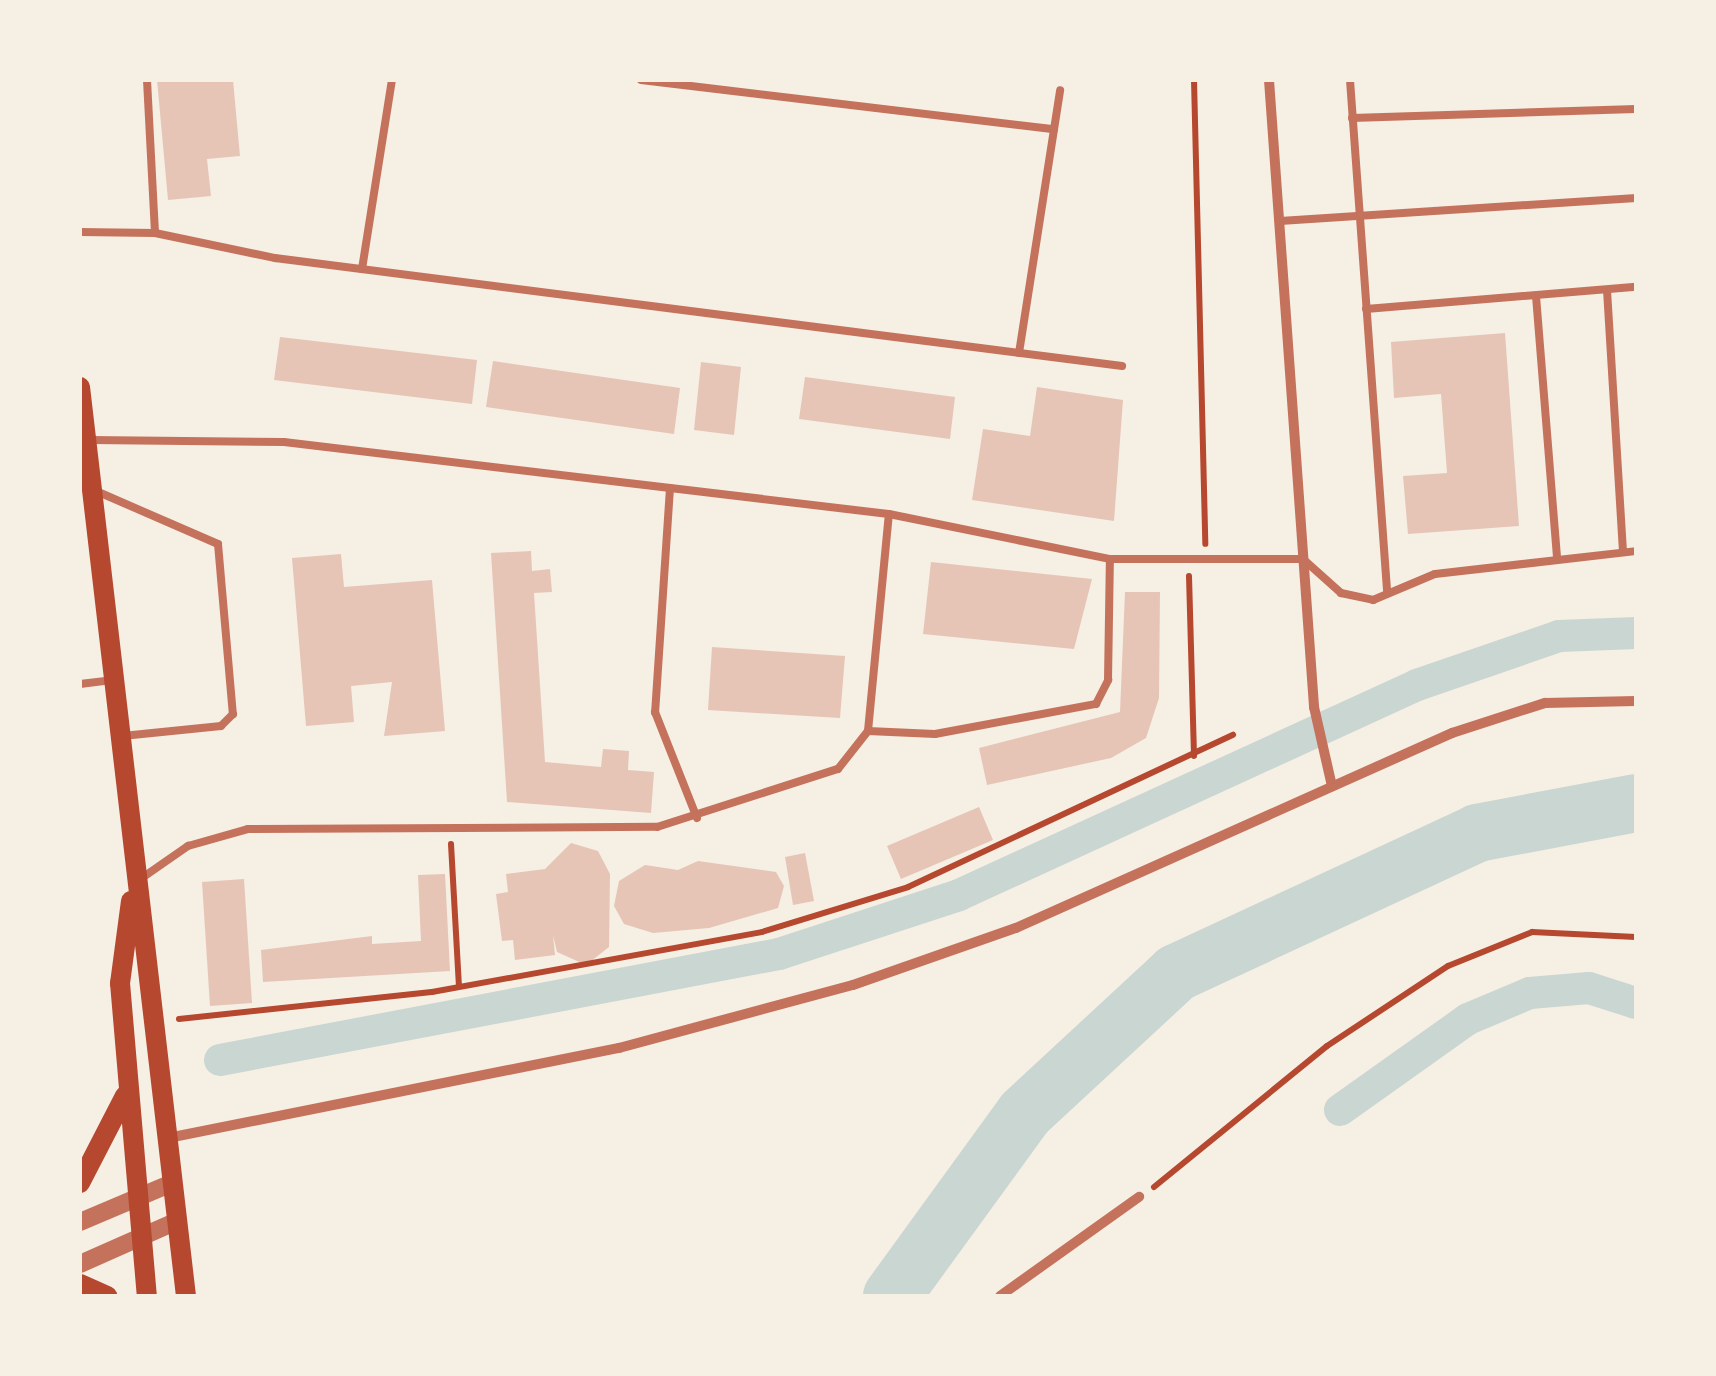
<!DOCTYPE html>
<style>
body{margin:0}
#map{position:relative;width:1716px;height:1376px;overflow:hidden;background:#f6efe4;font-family:"Fira Sans",sans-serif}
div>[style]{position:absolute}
.canal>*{height:32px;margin:-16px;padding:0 16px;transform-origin:16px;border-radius:16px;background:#c9d6d2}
.river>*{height:58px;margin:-29px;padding:0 29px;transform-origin:29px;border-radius:29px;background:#c9d6d2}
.building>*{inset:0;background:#e6c5b7}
.path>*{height:6px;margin:-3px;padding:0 3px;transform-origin:3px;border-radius:3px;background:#b5482f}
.service>*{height:8px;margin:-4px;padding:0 4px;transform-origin:4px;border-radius:4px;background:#c5725c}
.minor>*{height:10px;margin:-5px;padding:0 5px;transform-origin:5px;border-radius:5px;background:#c5725c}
.tertiary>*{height:18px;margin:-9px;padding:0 9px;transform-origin:9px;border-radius:9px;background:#c5725c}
.secondary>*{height:20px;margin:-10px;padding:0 10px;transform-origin:10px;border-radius:10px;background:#b5482f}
span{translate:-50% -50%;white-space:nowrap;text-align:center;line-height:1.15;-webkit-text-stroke:10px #f6efe4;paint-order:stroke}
.frame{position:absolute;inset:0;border:82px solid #f6efe4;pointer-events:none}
</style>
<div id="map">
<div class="canal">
<div style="left:220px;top:1060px;width:569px;rotate:-10.74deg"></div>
<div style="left:779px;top:954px;width:189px;rotate:-18.1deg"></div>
<div style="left:959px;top:895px;width:504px;rotate:-24.63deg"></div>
<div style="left:1417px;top:685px;width:150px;rotate:-19deg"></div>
<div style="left:1559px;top:636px;width:77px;rotate:-2.2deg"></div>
<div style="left:1340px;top:1110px;width:157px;rotate:-35.4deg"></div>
<div style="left:1468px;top:1019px;width:67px;rotate:-22.8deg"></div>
<div style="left:1530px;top:993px;width:59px;rotate:-4.8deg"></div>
<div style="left:1589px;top:988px;width:49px;rotate:17.7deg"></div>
</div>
<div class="river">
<div style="left:892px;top:1296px;width:226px;rotate:-54deg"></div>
<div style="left:1025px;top:1113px;width:206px;rotate:-42.8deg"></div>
<div style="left:1176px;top:973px;width:332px;rotate:-24.9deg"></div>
<div style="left:1477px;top:833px;width:162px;rotate:-10.7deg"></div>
</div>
<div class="building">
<div style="clip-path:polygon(157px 80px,233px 80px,240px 156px,207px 159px,211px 196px,168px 200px)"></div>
<div style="clip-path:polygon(1505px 333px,1519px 526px,1408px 534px,1403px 476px,1447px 473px,1441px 394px,1394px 398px,1391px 342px)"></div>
<div style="clip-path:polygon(280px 337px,477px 360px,472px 404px,274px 380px)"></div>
<div style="clip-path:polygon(493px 361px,680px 388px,674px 434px,486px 407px)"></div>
<div style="clip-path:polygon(701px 362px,741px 367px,734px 435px,694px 430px)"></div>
<div style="clip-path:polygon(805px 377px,955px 397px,950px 439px,799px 419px)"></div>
<div style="clip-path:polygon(1037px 387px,1123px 400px,1114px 521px,972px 500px,983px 429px,1030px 436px)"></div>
<div style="clip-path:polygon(531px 551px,532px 571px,550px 569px,552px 592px,534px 593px,545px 762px,601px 767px,603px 749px,629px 751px,628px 770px,654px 772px,651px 813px,507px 802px,491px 553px)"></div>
<div style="clip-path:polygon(341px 554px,344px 587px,432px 580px,445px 731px,384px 736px,392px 682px,351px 686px,354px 722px,306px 726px,292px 558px)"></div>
<div style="clip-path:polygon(931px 562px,1092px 579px,1074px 649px,923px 634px)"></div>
<div style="clip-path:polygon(1125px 592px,1160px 592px,1159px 698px,1146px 738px,1111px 758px,987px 785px,979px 748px,1120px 712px)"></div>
<div style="clip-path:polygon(712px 647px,845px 656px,840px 718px,708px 710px)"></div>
<div style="clip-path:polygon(979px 807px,993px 840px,901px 879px,887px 846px)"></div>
<div style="clip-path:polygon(571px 843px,598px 851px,610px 874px,609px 947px,586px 965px,557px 952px,553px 935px,555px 955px,515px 960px,513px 940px,502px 941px,496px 894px,508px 892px,506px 874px,545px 869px)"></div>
<div style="clip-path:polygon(805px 853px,814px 901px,793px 905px,785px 857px)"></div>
<div style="clip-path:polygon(698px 861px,776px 872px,784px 886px,778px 908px,709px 928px,653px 933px,624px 924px,614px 906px,619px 881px,645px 865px,678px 870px)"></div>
<div style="clip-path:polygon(445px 874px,450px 971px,263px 982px,261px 950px,372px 936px,372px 944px,421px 941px,418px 875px)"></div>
<div style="clip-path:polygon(244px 879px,252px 1003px,210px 1006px,202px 882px)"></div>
</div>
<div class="path">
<div style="left:1194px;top:80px;width:464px;rotate:88.6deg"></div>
<div style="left:1189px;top:576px;width:180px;rotate:88.4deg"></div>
<div style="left:451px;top:844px;width:142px;rotate:86.8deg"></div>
<div style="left:179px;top:1019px;width:254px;rotate:-6.1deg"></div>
<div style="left:432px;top:992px;width:335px;rotate:-10.3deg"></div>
<div style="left:762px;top:932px;width:153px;rotate:-17.1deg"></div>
<div style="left:908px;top:887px;width:359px;rotate:-25.1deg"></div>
<div style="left:1154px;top:1187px;width:223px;rotate:-39.2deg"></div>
<div style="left:1327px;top:1046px;width:145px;rotate:-33.5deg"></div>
<div style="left:1448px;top:966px;width:91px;rotate:-22deg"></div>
<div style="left:1532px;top:932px;width:104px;rotate:2.8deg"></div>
</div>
<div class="service">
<div style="left:147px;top:80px;width:153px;rotate:87deg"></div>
<div style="left:641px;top:80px;width:416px;rotate:6.8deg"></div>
<div style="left:1350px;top:80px;width:511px;rotate:85.85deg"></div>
<div style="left:1352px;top:118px;width:284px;rotate:-1.8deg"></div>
<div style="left:1280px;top:221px;width:357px;rotate:-3.7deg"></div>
<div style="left:80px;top:232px;width:75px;rotate:0.8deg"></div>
<div style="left:155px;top:233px;width:123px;rotate:11.8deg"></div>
<div style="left:275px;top:258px;width:854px;rotate:7.27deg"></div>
<div style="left:362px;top:269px;width:191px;rotate:-81deg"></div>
<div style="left:1607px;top:290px;width:262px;rotate:86.5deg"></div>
<div style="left:1536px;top:296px;width:263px;rotate:85.4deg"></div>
<div style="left:1366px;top:309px;width:271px;rotate:-4.7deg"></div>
<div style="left:1019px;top:353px;width:266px;rotate:-81.1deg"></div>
<div style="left:90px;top:440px;width:194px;rotate:0.6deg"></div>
<div style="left:284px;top:442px;width:609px;rotate:6.79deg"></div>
<div style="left:889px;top:514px;width:226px;rotate:11.5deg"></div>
<div style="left:1110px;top:559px;width:193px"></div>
<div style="left:1303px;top:559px;width:51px;rotate:41.8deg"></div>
<div style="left:1341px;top:593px;width:33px;rotate:12deg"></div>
<div style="left:1373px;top:600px;width:67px;rotate:-22.8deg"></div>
<div style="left:1435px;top:574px;width:202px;rotate:-6.5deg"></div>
<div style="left:670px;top:488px;width:225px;rotate:93.8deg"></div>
<div style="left:655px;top:712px;width:114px;rotate:68.4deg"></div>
<div style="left:96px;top:491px;width:133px;rotate:23.5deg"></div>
<div style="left:218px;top:544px;width:171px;rotate:85deg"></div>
<div style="left:233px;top:714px;width:17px;rotate:135deg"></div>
<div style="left:221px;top:726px;width:99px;rotate:174.2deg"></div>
<div style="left:80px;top:684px;width:32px;rotate:-7deg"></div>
<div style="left:868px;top:731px;width:67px;rotate:2.6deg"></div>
<div style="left:935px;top:734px;width:164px;rotate:-10.6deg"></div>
<div style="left:1096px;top:704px;width:27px;rotate:-63deg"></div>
<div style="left:1108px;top:680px;width:121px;rotate:-89.1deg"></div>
<div style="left:139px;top:880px;width:60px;rotate:-34.8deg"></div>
<div style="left:188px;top:846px;width:62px;rotate:-15.8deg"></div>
<div style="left:248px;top:829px;width:409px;rotate:-0.3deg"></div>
<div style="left:657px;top:827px;width:190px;rotate:-17.8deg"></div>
<div style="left:838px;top:769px;width:48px;rotate:-51.7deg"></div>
<div style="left:868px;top:731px;width:218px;rotate:-84.5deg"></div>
</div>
<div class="minor">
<div style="left:1269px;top:80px;width:629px;rotate:85.89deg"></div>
<div style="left:1314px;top:707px;width:81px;rotate:77.2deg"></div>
<div style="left:168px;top:1138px;width:460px;rotate:-11.3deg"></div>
<div style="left:619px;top:1048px;width:242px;rotate:-15.1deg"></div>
<div style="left:853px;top:985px;width:173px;rotate:-19.3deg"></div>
<div style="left:1016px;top:928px;width:478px;rotate:-24.1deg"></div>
<div style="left:1452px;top:733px;width:98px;rotate:-17.9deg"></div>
<div style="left:1545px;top:703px;width:91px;rotate:-1.3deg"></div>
<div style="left:1000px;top:1296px;width:171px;rotate:-35.5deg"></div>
</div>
<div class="tertiary">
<div style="left:80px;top:1222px;width:100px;rotate:-23deg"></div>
<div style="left:80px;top:1264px;width:104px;rotate:-23.9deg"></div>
</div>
<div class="secondary">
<div style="left:80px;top:387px;width:915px;rotate:83.35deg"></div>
<div style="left:131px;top:901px;width:83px;rotate:97.6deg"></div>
<div style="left:120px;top:983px;width:314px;rotate:85.1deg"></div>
<div style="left:80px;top:1183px;width:98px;rotate:-62.7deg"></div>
<div style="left:80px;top:1284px;width:30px;rotate:24deg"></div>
</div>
<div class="frame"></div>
</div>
